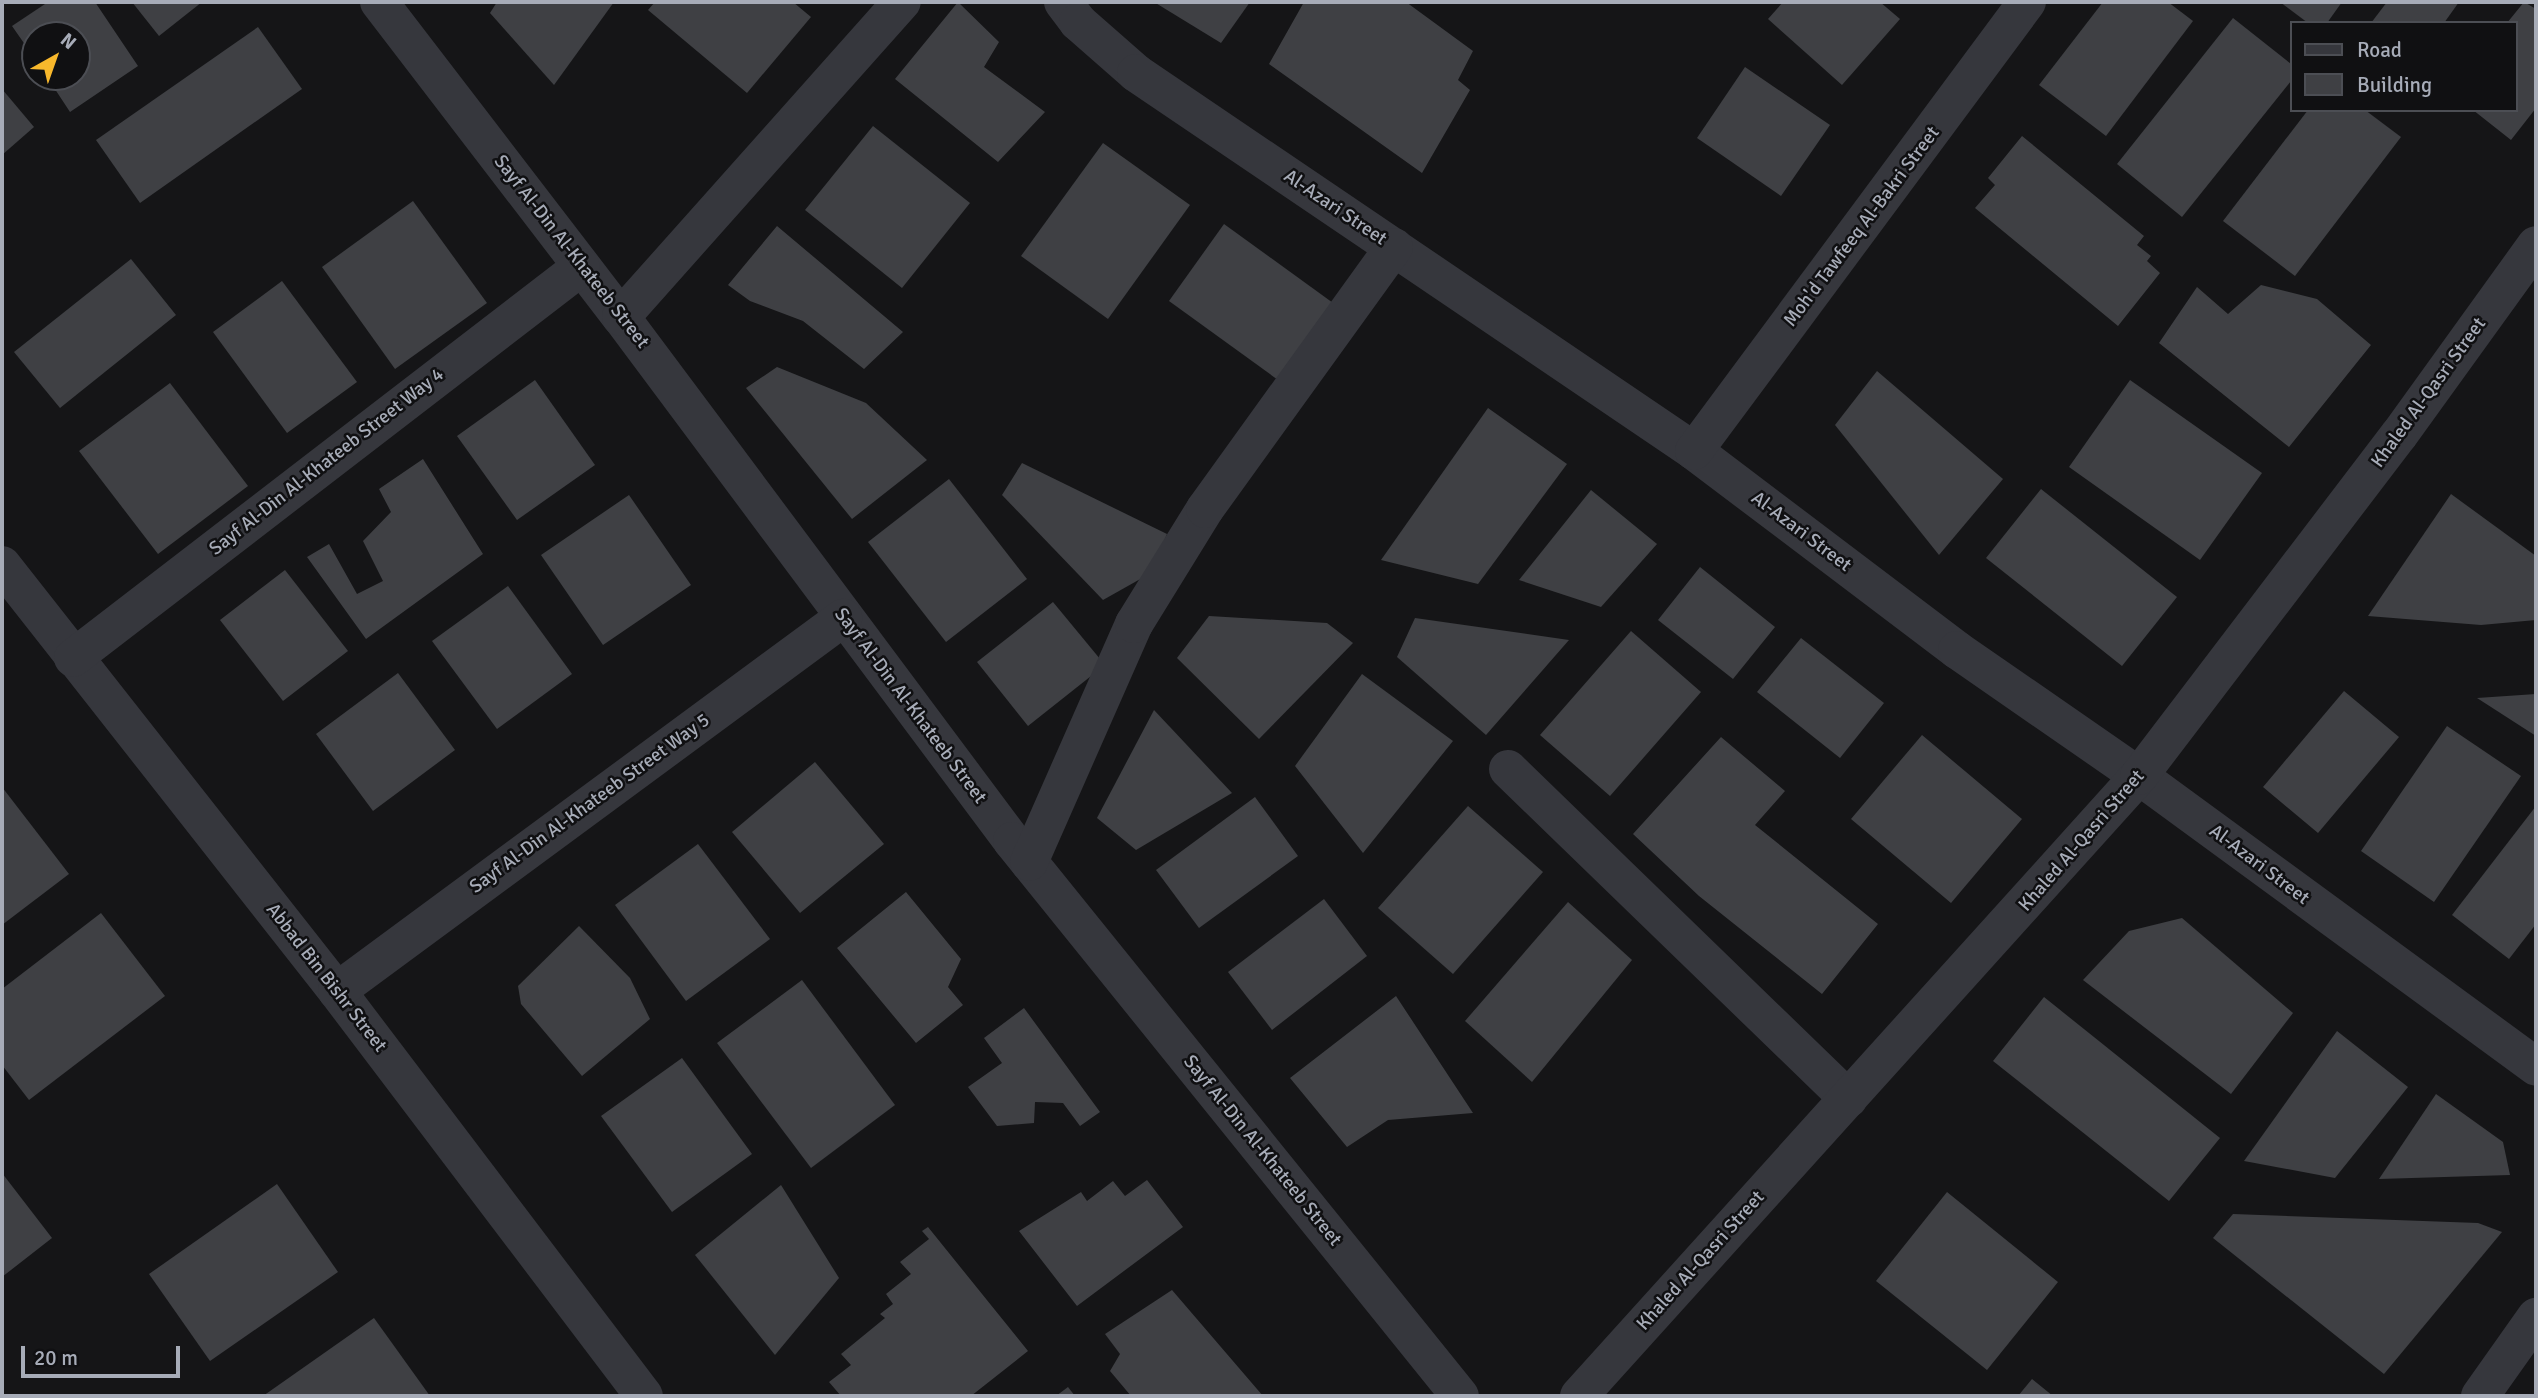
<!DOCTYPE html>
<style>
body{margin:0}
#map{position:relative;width:2538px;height:1398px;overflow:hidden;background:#151517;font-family:Signika,sans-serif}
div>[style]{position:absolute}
.building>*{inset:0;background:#3f4044}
.minor>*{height:38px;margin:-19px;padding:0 19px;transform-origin:19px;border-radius:19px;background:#36373d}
span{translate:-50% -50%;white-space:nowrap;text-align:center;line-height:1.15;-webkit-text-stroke:5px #101012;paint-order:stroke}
.street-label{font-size:19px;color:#a7acb8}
.frame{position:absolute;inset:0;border:4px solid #a7acb8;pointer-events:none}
.legend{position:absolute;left:2290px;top:21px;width:228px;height:91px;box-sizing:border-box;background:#101012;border:2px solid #4c4e54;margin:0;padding:9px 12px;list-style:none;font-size:21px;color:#a7acb8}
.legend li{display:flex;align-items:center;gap:14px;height:35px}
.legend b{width:35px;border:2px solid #4c4e54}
.north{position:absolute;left:21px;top:21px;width:70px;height:70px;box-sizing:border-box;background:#101012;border:2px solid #4c4e54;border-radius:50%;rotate:40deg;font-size:19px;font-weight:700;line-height:28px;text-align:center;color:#a7acb8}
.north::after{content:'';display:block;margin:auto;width:24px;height:32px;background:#f8b82c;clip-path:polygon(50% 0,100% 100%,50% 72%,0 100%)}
.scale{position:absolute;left:21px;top:1346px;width:159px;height:32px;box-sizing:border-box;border:4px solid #a7acb8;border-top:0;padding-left:9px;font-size:21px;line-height:24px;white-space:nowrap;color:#a7acb8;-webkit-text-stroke:5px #101012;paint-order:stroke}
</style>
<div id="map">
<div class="building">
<div style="clip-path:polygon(48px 2px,95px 2px,138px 66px,70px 112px,47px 77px,77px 77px,77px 35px,35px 35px,35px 59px,12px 26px)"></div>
<div style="clip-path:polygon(132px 2px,202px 2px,159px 36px)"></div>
<div style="clip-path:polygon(497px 2px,614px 2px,554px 85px,490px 13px)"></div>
<div style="clip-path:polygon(655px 2px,793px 2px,811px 17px,747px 93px,648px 10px)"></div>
<div style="clip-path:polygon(958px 2px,999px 42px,984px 67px,1045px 112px,998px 162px,895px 79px)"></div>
<div style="clip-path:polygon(1154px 2px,1250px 2px,1221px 43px)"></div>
<div style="clip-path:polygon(1304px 2px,1406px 2px,1473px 51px,1458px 80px,1470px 90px,1422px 173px,1269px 64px)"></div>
<div style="clip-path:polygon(1783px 2px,1880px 2px,1900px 19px,1842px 85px,1768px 19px)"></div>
<div style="clip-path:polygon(2103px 2px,2168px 2px,2193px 21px,2106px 136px,2039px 85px)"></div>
<div style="clip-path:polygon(2280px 2px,2342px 2px,2327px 23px,2308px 23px)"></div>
<div style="clip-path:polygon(2387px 2px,2459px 2px,2444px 23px,2371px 23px)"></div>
<div style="clip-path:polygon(2524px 2px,2536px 9px,2536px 108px,2511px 140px,2473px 110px,2515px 110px,2515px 23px,2507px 23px)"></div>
<div style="clip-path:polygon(2233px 18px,2291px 64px,2291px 81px,2182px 217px,2117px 164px)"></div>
<div style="clip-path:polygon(258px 27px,302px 89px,140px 203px,96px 140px)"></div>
<div style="clip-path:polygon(1745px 67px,1830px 125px,1781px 196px,1697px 138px)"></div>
<div style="clip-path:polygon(2px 89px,34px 127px,2px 155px)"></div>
<div style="clip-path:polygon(2308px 110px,2365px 110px,2401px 137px,2295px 276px,2223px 221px)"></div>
<div style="clip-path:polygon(873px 126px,970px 203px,902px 288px,805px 210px)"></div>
<div style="clip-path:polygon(2022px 136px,2144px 236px,2137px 245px,2151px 256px,2147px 261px,2160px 273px,2118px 326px,1975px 208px,1995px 185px,1988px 178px)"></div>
<div style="clip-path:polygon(1103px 143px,1190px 205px,1108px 319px,1021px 256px)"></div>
<div style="clip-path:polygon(413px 201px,487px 303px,395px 369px,322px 267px)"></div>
<div style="clip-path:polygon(1224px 224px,1340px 308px,1285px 385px,1169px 301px)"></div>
<div style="clip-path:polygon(777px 226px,903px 332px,864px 369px,803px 321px,750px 301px,728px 285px)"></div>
<div style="clip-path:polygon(131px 259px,176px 315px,60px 408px,14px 352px)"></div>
<div style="clip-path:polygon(282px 281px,357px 382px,287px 433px,213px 332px)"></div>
<div style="clip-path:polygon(2261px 285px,2317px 299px,2371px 345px,2289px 447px,2159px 343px,2197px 287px,2228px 314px)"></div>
<div style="clip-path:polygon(777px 367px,866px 403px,927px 460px,852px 519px,746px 388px)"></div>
<div style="clip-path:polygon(1877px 371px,2003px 479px,1939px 555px,1835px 425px)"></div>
<div style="clip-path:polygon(535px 380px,595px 465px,517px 520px,457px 436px)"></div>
<div style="clip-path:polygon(2130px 380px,2262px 473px,2200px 560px,2069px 467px)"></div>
<div style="clip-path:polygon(170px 383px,248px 486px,158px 554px,79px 451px)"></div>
<div style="clip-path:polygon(1488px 408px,1567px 464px,1478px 584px,1381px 560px)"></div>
<div style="clip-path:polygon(423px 459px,483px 554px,366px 639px,307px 557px,329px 544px,357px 594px,383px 581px,363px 541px,391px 512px,379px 489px)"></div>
<div style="clip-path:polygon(1022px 463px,1167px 534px,1151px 573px,1103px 600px,1002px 495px)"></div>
<div style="clip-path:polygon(949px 479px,1027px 579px,946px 642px,868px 542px)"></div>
<div style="clip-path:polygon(2041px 489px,2177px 597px,2122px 666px,1986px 558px)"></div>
<div style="clip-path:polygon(1591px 490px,1657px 544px,1601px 607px,1519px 580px)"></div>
<div style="clip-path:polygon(2451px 494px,2536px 556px,2536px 620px,2481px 625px,2368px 616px)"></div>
<div style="clip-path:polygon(629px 495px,691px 585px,603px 645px,541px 555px)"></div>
<div style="clip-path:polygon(1700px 567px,1775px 627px,1733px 679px,1658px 620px)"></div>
<div style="clip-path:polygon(285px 570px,348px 651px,283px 701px,220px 620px)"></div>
<div style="clip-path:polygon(508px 586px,572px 674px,497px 729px,432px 641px)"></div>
<div style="clip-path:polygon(1053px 602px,1105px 665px,1028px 726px,977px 662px)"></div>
<div style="clip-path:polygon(1209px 616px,1327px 623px,1353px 643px,1259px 739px,1177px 658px)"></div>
<div style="clip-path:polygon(1415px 618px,1569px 640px,1486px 735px,1397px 657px)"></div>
<div style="clip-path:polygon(1631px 631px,1701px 692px,1610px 796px,1540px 735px)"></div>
<div style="clip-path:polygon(1801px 638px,1884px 703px,1840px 758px,1757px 692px)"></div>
<div style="clip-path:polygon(398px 673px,455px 750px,373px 811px,316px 734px)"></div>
<div style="clip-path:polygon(1362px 674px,1453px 741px,1363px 853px,1295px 766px)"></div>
<div style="clip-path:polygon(2344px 691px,2399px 737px,2318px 833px,2263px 787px)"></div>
<div style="clip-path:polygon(2536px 694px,2536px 736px,2477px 698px)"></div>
<div style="clip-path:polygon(1154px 710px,1232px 793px,1136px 850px,1097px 818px)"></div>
<div style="clip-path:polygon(2447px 726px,2521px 776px,2434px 902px,2361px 851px)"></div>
<div style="clip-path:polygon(1922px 735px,2022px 819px,1951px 903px,1851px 819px)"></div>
<div style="clip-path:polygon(1721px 737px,1785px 791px,1755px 825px,1878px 924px,1822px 994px,1699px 896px,1633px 834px)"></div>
<div style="clip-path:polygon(815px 762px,884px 844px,800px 913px,732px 832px)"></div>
<div style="clip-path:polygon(2px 787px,69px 874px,2px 925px)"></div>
<div style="clip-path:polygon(1255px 797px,1298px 856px,1199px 928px,1156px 870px)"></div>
<div style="clip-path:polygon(1468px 806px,1543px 872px,1453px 974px,1378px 908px)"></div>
<div style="clip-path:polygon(2536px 806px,2536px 924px,2509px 959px,2452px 915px)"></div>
<div style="clip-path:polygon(698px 844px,770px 939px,686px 1001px,615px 905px)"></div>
<div style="clip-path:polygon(906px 892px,961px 959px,948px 987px,963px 1005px,916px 1043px,837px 948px)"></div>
<div style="clip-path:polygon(1324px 899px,1367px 956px,1272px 1030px,1228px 972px)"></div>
<div style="clip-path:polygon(1568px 902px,1632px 960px,1532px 1082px,1465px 1021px)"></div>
<div style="clip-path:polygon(101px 913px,165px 996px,29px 1100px,2px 1065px,2px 989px)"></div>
<div style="clip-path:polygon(2182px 918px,2293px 1013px,2231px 1094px,2083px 980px,2129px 931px)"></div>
<div style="clip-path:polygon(579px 926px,630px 978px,650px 1019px,582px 1076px,521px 1004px,518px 986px)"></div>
<div style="clip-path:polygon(802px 980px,895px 1105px,811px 1168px,717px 1043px)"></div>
<div style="clip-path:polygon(1396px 996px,1473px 1113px,1388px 1120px,1347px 1147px,1290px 1078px)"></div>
<div style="clip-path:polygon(2044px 997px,2220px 1138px,2169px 1201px,1993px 1061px)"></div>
<div style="clip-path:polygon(1024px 1008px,1100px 1112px,1080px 1126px,1063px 1103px,1035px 1102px,1034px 1123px,997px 1126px,968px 1087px,1002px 1063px,984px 1038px)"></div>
<div style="clip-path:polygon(2337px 1031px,2408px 1087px,2335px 1178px,2244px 1161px)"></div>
<div style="clip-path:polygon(682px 1058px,752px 1154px,672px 1212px,601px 1116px)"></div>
<div style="clip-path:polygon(2436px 1094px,2503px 1142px,2510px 1175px,2379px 1179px)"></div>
<div style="clip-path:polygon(2px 1173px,52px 1238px,2px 1277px)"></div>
<div style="clip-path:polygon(1147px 1180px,1183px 1227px,1077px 1306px,1019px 1231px,1081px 1192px,1087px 1201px,1113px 1181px,1125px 1196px)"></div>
<div style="clip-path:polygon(277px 1184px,338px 1272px,210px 1361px,149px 1274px)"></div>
<div style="clip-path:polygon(781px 1185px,839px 1278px,775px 1355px,695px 1255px)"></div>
<div style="clip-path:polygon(1947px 1192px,2058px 1282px,1987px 1370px,1876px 1281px)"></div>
<div style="clip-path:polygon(2233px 1214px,2478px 1223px,2502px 1232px,2384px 1374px,2213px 1238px)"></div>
<div style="clip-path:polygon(928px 1227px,1028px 1351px,971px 1396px,841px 1396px,829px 1382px,851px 1365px,841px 1354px,885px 1318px,880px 1314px,893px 1304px,886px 1294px,911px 1274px,900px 1262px,929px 1239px,922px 1231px)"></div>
<div style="clip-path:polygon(1172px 1290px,1263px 1396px,1131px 1396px,1110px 1371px,1120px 1354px,1105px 1334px)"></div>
<div style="clip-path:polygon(374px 1318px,430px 1396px,263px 1396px)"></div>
<div style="clip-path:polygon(2032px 1379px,2053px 1396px,2018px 1396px)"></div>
<div style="clip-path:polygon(1068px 1387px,1075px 1396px,1056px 1396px)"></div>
</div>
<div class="minor">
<div style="left:379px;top:2px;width:397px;rotate:52.5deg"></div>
<div style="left:621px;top:317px;width:654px;rotate:53.27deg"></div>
<div style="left:1012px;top:841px;width:713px;rotate:51.09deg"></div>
<div style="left:1063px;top:2px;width:25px;rotate:53deg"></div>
<div style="left:1078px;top:22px;width:77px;rotate:41.3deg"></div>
<div style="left:1136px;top:73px;width:674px;rotate:34.11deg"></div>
<div style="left:1694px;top:451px;width:330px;rotate:37.1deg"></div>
<div style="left:1957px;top:650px;width:221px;rotate:34.7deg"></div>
<div style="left:2139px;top:776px;width:492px;rotate:36.2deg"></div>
<div style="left:621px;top:317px;width:422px;rotate:-48.3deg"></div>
<div style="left:1694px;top:451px;width:559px;rotate:-53.44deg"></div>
<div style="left:2px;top:565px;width:542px;rotate:51.82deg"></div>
<div style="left:337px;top:991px;width:508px;rotate:52.84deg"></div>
<div style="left:73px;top:658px;width:641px;rotate:-37.58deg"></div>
<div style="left:1508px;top:769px;width:474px;rotate:44.1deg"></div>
<div style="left:1029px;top:862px;width:260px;rotate:-66.2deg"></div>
<div style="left:1134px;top:624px;width:135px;rotate:-58.3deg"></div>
<div style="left:1205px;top:509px;width:323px;rotate:-54.2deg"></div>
<div style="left:337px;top:991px;width:629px;rotate:-36.4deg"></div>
<div style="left:1579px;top:1396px;width:835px;rotate:-47.91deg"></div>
<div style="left:2139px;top:776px;width:429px;rotate:-52.7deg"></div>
<div style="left:2399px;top:435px;width:234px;rotate:-54.2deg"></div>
<div style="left:2480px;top:1396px;width:97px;rotate:-54.7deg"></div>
</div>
<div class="street-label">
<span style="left:1335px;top:208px;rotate:34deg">Al-Azari Street</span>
<span style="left:1862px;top:227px;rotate:-53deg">Moh'd Tawfeeq Al-Bakri Street</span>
<span style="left:571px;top:252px;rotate:52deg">Sayf Al-Din Al-Khateeb Street</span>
<span style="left:2429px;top:393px;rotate:-54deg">Khaled Al-Qasri Street</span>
<span style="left:327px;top:462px;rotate:-38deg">Sayf Al-Din Al-Khateeb Street Way 4</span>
<span style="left:1801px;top:532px;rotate:37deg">Al-Azari Street</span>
<span style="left:910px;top:706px;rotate:53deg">Sayf Al-Din Al-Khateeb Street</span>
<span style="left:590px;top:804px;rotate:-36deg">Sayf Al-Din Al-Khateeb Street Way 5</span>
<span style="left:2082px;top:841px;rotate:-49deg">Khaled Al-Qasri Street</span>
<span style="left:2259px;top:865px;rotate:37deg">Al-Azari Street</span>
<span style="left:326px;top:978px;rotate:52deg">Abbad Bin Bishr Street</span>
<span style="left:1262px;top:1151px;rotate:51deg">Sayf Al-Din Al-Khateeb Street</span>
<span style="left:1701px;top:1261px;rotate:-48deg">Khaled Al-Qasri Street</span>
</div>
<div class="frame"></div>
<ul class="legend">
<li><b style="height:9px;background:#36373d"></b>Road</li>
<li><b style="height:19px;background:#3f4044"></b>Building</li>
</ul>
<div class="north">N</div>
<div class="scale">20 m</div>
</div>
